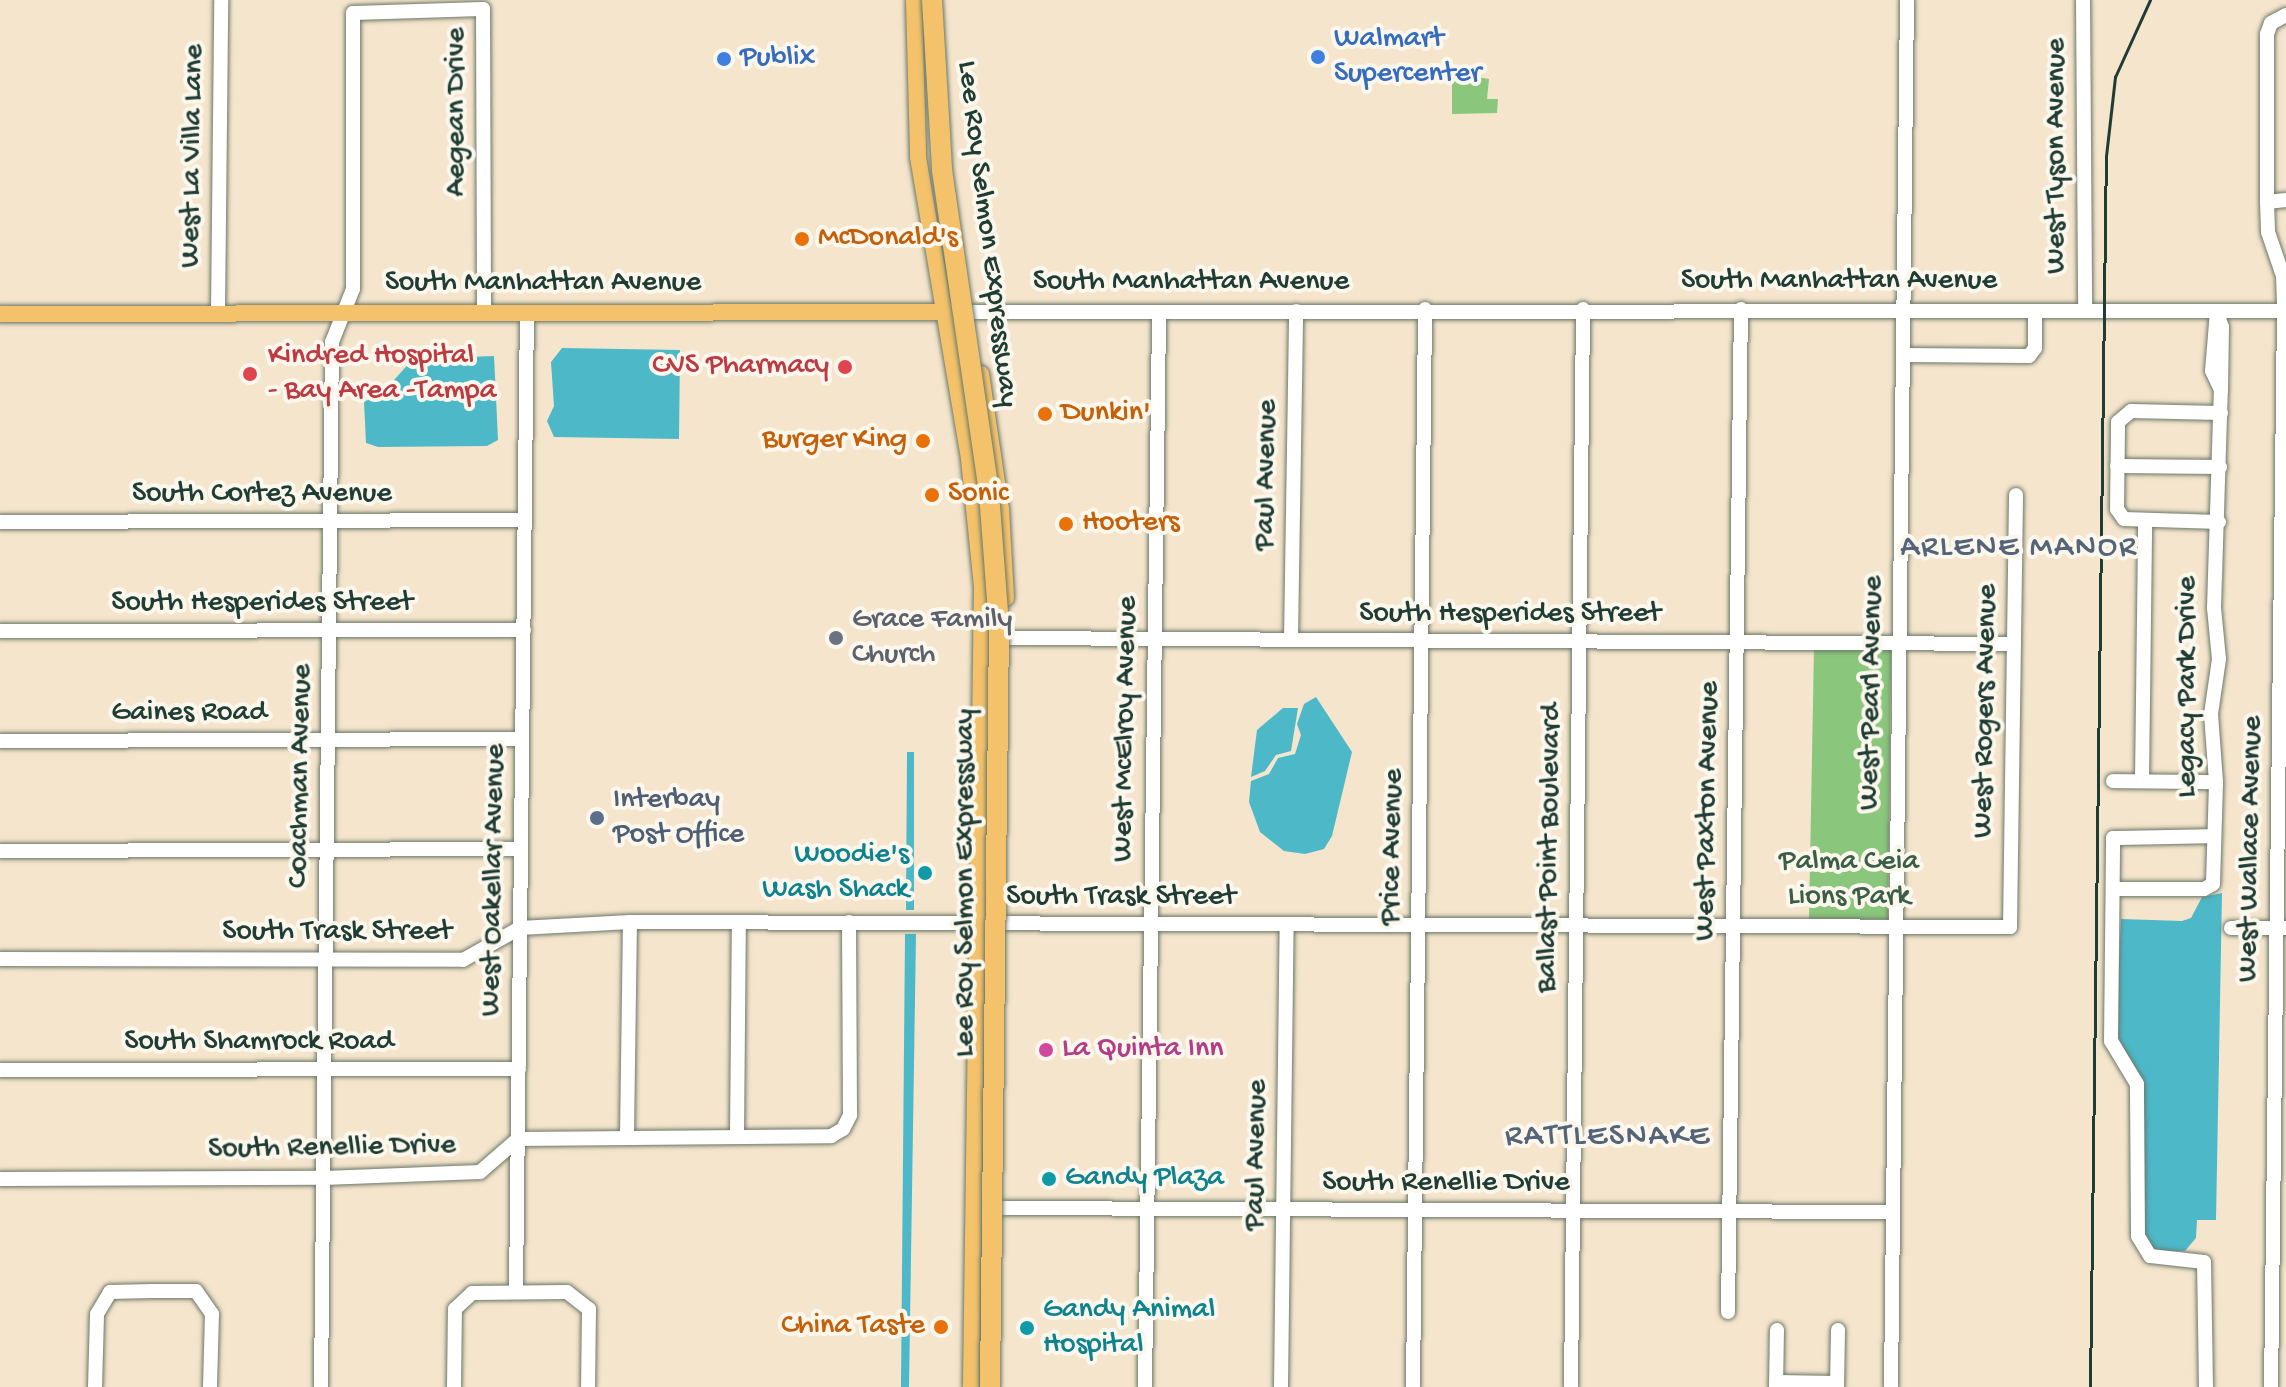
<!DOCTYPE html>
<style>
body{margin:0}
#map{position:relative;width:2286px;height:1387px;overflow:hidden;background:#f5e5cc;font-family:"Gochi Hand",sans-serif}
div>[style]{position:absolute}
.green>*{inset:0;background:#8ac67c}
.water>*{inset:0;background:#4cb8c8}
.roads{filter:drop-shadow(0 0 2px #6a7869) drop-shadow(0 0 2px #6a7869)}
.minor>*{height:14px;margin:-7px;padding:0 7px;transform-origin:7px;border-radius:7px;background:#fff}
.major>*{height:16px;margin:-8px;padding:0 8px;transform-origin:8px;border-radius:8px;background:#f4c26a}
.rail>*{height:3px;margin:-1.5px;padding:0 1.5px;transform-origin:1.5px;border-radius:1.5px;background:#1f3d34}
.bridges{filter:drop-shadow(0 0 2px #6a7869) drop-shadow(0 0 2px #6a7869)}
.highway-bridge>*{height:20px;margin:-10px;padding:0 10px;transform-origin:10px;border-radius:10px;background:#f4c26a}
.dots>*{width:22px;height:22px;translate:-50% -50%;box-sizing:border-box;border:4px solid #fbf7ec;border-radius:50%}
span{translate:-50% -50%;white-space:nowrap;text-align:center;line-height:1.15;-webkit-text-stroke:8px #fbf7ec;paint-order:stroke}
.shop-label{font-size:30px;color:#366cbe}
.left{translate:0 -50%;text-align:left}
.street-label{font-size:30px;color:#1f3d34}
.food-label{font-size:30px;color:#c56008}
.right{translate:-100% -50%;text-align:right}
.health-label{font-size:30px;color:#be3a42}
.worship-label{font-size:30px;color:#5b616d}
.service-label{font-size:30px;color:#4e5e75}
.culture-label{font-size:30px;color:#0d838f}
.park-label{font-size:30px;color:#3a5f46}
.hotel-label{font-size:30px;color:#b23c85}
.neighbourhood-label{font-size:32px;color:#556579;letter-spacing:2px}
</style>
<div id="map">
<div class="green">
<div style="clip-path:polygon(1452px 73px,1489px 79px,1487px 99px,1498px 99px,1497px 113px,1452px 114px)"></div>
<div style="clip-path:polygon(1814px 647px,1891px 649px,1888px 919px,1809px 919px)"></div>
</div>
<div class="water">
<div style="clip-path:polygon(562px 348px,680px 350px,679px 439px,554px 437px,547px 421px,554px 406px,551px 362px)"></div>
<div style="clip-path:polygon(494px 356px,498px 440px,487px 446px,378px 447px,366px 443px,364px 402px,384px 391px,413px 359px)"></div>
<div style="clip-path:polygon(1316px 697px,1352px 752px,1332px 836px,1324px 849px,1305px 854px,1284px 851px,1260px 832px,1249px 802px,1251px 781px,1269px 774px,1278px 758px,1295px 754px,1301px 735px,1297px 724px,1304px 704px)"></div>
<div style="clip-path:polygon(1283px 708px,1298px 708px,1291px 751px,1276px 755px,1265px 771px,1251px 777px,1257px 730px)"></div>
<div style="clip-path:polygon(907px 752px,914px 752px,914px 910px,906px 910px)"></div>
<div style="clip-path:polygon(2222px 893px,2216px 1220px,2197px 1220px,2196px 1238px,2185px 1251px,2155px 1251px,2144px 1239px,2143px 1085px,2116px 1033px,2121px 919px,2182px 921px,2191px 918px,2202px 897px)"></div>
<div style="clip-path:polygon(905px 934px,916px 934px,909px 1387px,901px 1387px)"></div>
</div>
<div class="roads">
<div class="minor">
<div style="left:2083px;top:0;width:311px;rotate:89.6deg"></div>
<div style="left:2286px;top:15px;width:17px;rotate:152deg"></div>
<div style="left:2271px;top:23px;width:12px;rotate:110deg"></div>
<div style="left:2267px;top:34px;width:168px;rotate:90deg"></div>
<div style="left:2267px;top:202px;width:19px;rotate:-6deg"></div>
<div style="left:2267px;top:202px;width:30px;rotate:88deg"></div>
<div style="left:2268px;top:232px;width:46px;rotate:71.2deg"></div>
<div style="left:2283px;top:276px;width:35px;rotate:88deg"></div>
<div style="left:2284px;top:311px;width:1076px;rotate:90.69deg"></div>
<div style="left:218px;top:312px;width:312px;rotate:-89.4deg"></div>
<div style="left:970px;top:312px;width:1316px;rotate:-0.04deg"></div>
<div style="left:2217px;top:312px;width:16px;rotate:72deg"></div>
<div style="left:2222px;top:327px;width:63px;rotate:90.9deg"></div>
<div style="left:2221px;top:390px;width:21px;rotate:-115deg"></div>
<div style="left:2212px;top:371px;width:59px;rotate:-85.2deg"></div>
<div style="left:1904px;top:355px;width:125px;rotate:0.5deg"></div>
<div style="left:2029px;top:356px;width:10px;rotate:-53deg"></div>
<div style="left:2035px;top:348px;width:37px;rotate:-90deg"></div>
<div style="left:2117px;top:466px;width:103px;rotate:0.6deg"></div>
<div style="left:0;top:522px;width:525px;rotate:-0.22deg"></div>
<div style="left:2219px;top:522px;width:95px;rotate:-178.2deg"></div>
<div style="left:2124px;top:519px;width:12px;rotate:-125deg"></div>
<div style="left:2117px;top:509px;width:87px;rotate:-89.3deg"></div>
<div style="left:2118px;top:422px;width:17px;rotate:-40deg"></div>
<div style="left:2131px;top:411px;width:90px;rotate:1.3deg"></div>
<div style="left:0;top:631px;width:524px;rotate:-0.11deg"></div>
<div style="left:1006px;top:638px;width:1008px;rotate:0.34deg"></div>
<div style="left:1291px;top:639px;width:328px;rotate:-89.1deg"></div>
<div style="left:0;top:741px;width:522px;rotate:-0.22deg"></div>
<div style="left:2113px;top:781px;width:103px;rotate:0.6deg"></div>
<div style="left:2142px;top:781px;width:259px;rotate:-89.3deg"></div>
<div style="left:0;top:851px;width:521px;rotate:-0.22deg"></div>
<div style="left:2115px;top:889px;width:89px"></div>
<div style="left:2204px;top:889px;width:10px;rotate:-29deg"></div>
<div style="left:2213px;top:884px;width:102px;rotate:-88.3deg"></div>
<div style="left:2216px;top:782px;width:68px;rotate:-94.2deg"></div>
<div style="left:2211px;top:714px;width:56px;rotate:-81.7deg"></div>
<div style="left:2219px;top:659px;width:51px;rotate:-95.6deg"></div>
<div style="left:2214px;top:608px;width:218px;rotate:-88.2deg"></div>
<div style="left:2231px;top:928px;width:55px"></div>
<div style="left:0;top:959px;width:463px;rotate:0.1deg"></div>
<div style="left:463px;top:960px;width:65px;rotate:-29.3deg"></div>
<div style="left:520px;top:928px;width:110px;rotate:-3.1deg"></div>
<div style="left:630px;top:922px;width:1380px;rotate:0.21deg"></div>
<div style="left:2010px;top:927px;width:432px;rotate:-89.2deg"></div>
<div style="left:0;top:1070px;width:519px;rotate:-0.11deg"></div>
<div style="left:627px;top:1135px;width:213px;rotate:-89.2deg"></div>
<div style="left:737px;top:1136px;width:214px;rotate:-89.5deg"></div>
<div style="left:0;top:1179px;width:324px;rotate:-0.2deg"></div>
<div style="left:324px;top:1178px;width:156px;rotate:-2.2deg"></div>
<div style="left:480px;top:1172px;width:50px;rotate:-41deg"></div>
<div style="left:518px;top:1139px;width:313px;rotate:-0.5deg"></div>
<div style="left:831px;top:1136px;width:14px;rotate:-30deg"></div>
<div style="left:843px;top:1129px;width:16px;rotate:-63deg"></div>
<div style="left:850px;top:1115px;width:193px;rotate:-90.3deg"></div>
<div style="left:999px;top:1208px;width:894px;rotate:0.26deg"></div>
<div style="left:516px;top:1292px;width:980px;rotate:-89.36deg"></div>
<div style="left:1728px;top:1312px;width:1003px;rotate:-89.26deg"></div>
<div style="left:1776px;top:1382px;width:61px;rotate:0.9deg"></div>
<div style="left:95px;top:1387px;width:73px;rotate:-88.4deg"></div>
<div style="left:97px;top:1314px;width:26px;rotate:-59deg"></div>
<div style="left:110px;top:1292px;width:42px;rotate:-1.4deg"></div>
<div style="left:152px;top:1291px;width:44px"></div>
<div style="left:196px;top:1291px;width:28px;rotate:55deg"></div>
<div style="left:212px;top:1314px;width:73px;rotate:91.6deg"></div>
<div style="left:321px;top:1387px;width:1045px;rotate:-89.4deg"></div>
<div style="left:332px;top:342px;width:57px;rotate:-68.4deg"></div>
<div style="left:353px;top:289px;width:276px;rotate:-90deg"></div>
<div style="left:353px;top:13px;width:130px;rotate:-1.8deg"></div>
<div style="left:483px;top:9px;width:303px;rotate:89.8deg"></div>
<div style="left:454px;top:1387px;width:78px;rotate:-89.3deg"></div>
<div style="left:455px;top:1309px;width:23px;rotate:-43deg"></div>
<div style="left:472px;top:1293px;width:95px;rotate:-0.6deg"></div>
<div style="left:567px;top:1292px;width:28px;rotate:38deg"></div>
<div style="left:589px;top:1309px;width:78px;rotate:90.7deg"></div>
<div style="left:1145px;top:1387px;width:1075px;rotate:-89.25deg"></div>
<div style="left:1281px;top:1387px;width:463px;rotate:-89.3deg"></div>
<div style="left:1413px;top:1387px;width:1078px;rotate:-89.36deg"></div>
<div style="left:1571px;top:1387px;width:1078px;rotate:-89.36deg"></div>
<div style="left:1776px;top:1387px;width:57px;rotate:-89deg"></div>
<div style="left:1837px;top:1387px;width:57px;rotate:-89deg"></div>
<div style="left:1891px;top:1387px;width:1387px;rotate:-89.34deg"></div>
<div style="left:2206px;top:1387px;width:125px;rotate:-90.9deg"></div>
<div style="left:2204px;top:1262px;width:54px;rotate:-173.7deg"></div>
<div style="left:2150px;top:1256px;width:23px;rotate:-121deg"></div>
<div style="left:2138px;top:1236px;width:152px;rotate:-90.4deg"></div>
<div style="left:2137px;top:1084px;width:50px;rotate:-121.2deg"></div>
<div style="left:2111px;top:1041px;width:203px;rotate:-89.4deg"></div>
<div style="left:2113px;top:838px;width:100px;rotate:-1.1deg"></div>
</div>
<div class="major">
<div style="left:914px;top:0;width:157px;rotate:88.5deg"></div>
<div style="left:918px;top:157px;width:306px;rotate:80.4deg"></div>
<div style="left:969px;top:459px;width:128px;rotate:84.2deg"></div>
<div style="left:982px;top:586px;width:801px;rotate:90.79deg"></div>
<div style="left:0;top:314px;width:953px;rotate:-0.12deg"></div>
<div style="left:981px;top:374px;width:136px;rotate:81.6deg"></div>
<div style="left:1001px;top:509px;width:89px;rotate:86.8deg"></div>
</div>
</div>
<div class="rail">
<div style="left:2090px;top:1387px;width:1231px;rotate:-89.26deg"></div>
<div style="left:2106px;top:156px;width:80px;rotate:-83.5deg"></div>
<div style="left:2115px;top:77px;width:85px;rotate:-65.6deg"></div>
</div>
<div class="bridges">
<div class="highway-bridge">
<div style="left:932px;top:0;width:170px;rotate:86.6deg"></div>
<div style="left:942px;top:170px;width:326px;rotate:81.7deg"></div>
<div style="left:989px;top:493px;width:133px;rotate:85.7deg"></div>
<div style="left:999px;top:626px;width:761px;rotate:90.68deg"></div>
</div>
</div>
<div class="dots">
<div style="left:1318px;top:57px;background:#3f7fe0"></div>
<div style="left:724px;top:59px;background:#3f7fe0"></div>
<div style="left:802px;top:239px;background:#e8710a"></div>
<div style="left:845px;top:367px;background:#e0444e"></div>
<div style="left:250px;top:374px;background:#e0444e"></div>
<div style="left:1045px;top:414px;background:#e8710a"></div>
<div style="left:923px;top:441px;background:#e8710a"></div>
<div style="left:932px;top:495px;background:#e8710a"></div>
<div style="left:1066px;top:524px;background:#e8710a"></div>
<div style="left:836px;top:638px;background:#6b7280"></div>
<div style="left:597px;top:818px;background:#5c6f8a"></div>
<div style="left:925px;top:873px;background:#0f9aa8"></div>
<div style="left:1046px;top:1050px;background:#d1479c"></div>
<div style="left:1049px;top:1179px;background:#0f9aa8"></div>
<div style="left:941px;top:1327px;background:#e8710a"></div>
<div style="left:1027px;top:1328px;background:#0f9aa8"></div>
</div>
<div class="shop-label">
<span class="left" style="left:1334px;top:57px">Walmart<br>Supercenter</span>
<span class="left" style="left:740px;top:59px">Publix</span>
</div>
<div class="street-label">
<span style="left:458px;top:112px;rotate:-90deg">Aegean Drive</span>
<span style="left:194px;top:156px;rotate:-89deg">West La Villa Lane</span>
<span style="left:2058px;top:156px;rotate:-90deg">West Tyson Avenue</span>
<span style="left:986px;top:234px;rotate:83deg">Lee Roy Selmon Expressway</span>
<span style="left:1839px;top:282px">South Manhattan Avenue</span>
<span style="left:1191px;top:283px">South Manhattan Avenue</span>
<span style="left:543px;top:284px">South Manhattan Avenue</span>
<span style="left:1268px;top:475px;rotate:-89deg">Paul Avenue</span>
<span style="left:262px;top:495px">South Cortez Avenue</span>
<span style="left:262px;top:604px">South Hesperides Street</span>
<span style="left:1510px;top:615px">South Hesperides Street</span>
<span style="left:2189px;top:687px;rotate:-90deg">Legacy Park Drive</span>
<span style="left:1873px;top:693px;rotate:-89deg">West Pearl Avenue</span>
<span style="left:1987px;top:711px;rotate:-89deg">West Rogers Avenue</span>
<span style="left:189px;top:714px">Gaines Road</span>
<span style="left:1127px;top:729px;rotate:-89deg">West McElroy Avenue</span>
<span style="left:302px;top:776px;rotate:-89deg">Coachman Avenue</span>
<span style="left:1709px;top:811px;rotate:-89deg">West Paxton Avenue</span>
<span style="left:1394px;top:847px;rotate:-89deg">Price Avenue</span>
<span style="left:1551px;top:848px;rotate:-89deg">Ballast Point Boulevard</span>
<span style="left:2252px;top:849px;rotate:-89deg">West Wallace Avenue</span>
<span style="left:495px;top:880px;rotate:-89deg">West Oakellar Avenue</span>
<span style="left:967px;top:883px;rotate:-90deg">Lee Roy Selmon Expressway</span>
<span style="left:1121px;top:898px">South Trask Street</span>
<span style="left:337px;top:933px">South Trask Street</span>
<span style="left:259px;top:1043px">South Shamrock Road</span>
<span style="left:332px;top:1149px;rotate:-1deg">South Renellie Drive</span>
<span style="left:1258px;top:1155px;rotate:-89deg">Paul Avenue</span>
<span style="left:1446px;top:1184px">South Renellie Drive</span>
</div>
<div class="food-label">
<span class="left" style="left:818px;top:239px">McDonald's</span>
<span class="left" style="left:1061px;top:414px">Dunkin'</span>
<span class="right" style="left:907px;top:441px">Burger King</span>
<span class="left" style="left:948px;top:495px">Sonic</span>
<span class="left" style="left:1082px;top:524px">Hooters</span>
<span class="right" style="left:925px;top:1327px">China Taste</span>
</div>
<div class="health-label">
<span class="left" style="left:268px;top:374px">Kindred Hospital<br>- Bay Area -Tampa</span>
<span class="right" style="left:829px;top:367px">CVS Pharmacy</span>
</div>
<div class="worship-label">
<span class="left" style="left:852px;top:638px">Grace Family<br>Church</span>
</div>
<div class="service-label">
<span class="left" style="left:613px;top:818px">Interbay<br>Post Office</span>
</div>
<div class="culture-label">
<span class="right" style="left:909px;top:873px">Woodie's<br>Wash Shack</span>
<span class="left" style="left:1065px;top:1179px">Gandy Plaza</span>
<span class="left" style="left:1043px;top:1328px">Gandy Animal<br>Hospital</span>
</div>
<div class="park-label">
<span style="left:1849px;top:880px">Palma Ceia<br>Lions Park</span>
</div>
<div class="hotel-label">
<span class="left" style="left:1062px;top:1050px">La Quinta Inn</span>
</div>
<div class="neighbourhood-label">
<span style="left:2019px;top:548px">ARLENE MANOR</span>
<span style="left:1608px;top:1137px">RATTLESNAKE</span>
</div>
</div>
